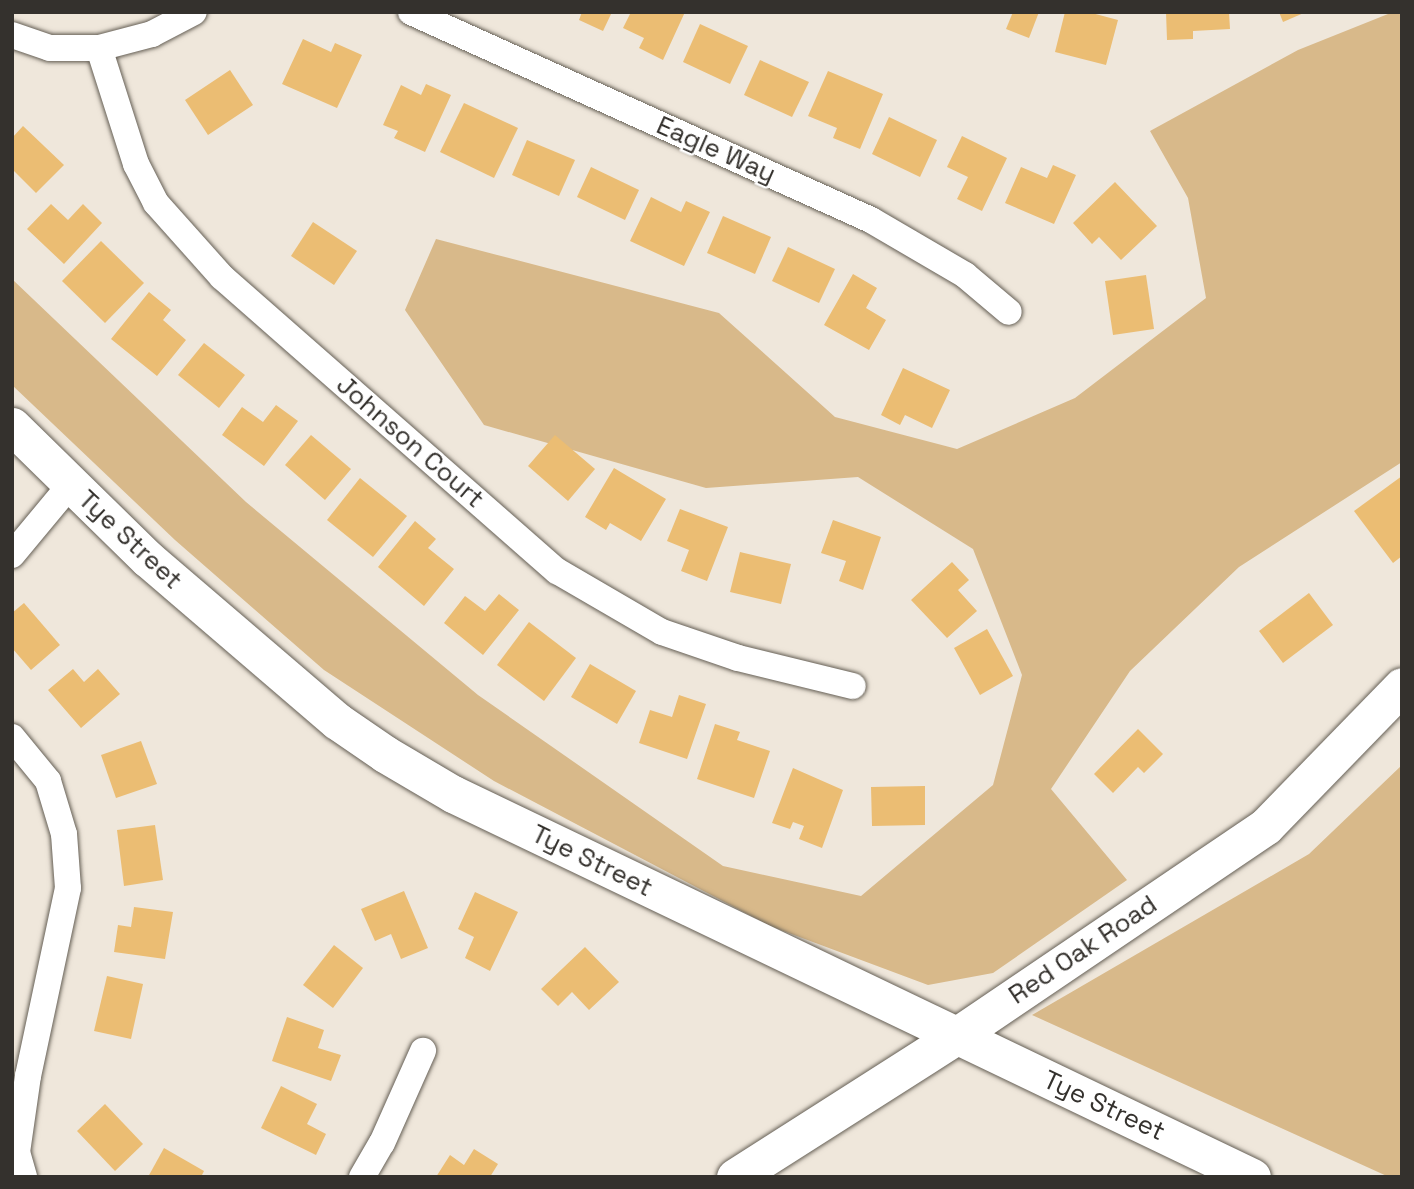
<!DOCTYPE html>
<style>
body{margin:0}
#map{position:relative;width:1414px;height:1189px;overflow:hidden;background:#efe7db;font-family:"Space Grotesk",sans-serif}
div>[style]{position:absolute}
.green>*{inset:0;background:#d8b98a}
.building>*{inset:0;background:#ebbd73}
.roads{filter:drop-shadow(0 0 2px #655f55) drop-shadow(0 0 2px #655f55)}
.street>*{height:26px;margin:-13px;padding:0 13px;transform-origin:13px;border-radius:13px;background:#fff}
.secondary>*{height:37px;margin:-18.5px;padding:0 18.5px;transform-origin:18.5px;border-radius:18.5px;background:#fff}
span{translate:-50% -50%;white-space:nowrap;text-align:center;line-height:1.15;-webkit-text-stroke:5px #fff;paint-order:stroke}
.street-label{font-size:26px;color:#34312d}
.frame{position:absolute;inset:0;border:14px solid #34312d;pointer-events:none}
</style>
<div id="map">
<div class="green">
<div style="clip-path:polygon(1393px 12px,1402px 12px,1402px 462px,1239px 567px,1130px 671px,1051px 789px,1127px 880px,993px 973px,928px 985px,770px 926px,494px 781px,324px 670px,175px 540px,12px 385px,12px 279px,246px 502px,478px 695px,723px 866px,861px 896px,993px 785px,1022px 675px,973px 549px,858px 477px,706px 488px,484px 425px,405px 310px,436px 239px,719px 313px,835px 417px,957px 449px,1075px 398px,1206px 298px,1188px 198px,1150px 131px,1298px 50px)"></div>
<div style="clip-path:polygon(1402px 765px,1402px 1177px,1389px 1177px,1032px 1015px,1309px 854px)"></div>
</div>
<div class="building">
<div style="clip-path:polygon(582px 12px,612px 12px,603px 31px,579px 20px)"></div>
<div style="clip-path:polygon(631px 12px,685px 12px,663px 60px,639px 48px,644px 38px,623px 28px)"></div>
<div style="clip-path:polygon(1013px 12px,1039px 12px,1029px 38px,1006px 29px)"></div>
<div style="clip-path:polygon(1065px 12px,1088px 12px,1118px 20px,1106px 65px,1055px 52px)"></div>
<div style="clip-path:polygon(1166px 12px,1229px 12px,1230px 29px,1193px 31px,1193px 39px,1167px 40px)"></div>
<div style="clip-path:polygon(1279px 12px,1306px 12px,1283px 22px)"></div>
<div style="clip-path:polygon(700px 24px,748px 46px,730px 84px,683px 62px)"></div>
<div style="clip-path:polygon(303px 39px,331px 52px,335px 43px,362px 55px,337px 108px,282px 84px)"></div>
<div style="clip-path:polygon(760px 60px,809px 82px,792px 117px,744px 95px)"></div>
<div style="clip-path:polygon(230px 70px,253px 105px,208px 135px,185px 100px)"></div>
<div style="clip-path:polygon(828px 71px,883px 94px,860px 149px,833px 138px,837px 128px,808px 116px)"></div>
<div style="clip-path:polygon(426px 84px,451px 95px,425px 152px,394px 138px,398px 131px,383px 125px,401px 85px,421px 95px)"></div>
<div style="clip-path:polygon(464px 103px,518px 128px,494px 178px,440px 152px)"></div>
<div style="clip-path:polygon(889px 117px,937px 140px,920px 177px,872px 154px)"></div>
<div style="clip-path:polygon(23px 126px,64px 165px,36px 193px,12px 169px,12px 138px)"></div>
<div style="clip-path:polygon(962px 136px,1007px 158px,982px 211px,957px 199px,968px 177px,947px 167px)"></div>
<div style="clip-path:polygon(527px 140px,575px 160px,559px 196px,512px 175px)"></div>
<div style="clip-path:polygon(1053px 165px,1076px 175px,1054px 224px,1005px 203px,1021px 167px,1047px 178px)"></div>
<div style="clip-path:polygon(591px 167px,639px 190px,625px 220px,577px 197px)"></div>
<div style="clip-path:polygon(1115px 182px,1157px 226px,1121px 260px,1099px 237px,1092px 244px,1073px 223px)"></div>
<div style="clip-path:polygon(651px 197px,681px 212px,686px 201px,710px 212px,684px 266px,630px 241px)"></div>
<div style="clip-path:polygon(51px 204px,68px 220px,83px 204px,102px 223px,64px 264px,27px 229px)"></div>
<div style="clip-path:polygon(723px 216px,771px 237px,755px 274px,707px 253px)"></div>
<div style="clip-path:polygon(313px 222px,357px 251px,334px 285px,291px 256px)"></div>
<div style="clip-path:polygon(101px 241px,144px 283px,105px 323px,62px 281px)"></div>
<div style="clip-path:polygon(788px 247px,835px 269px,819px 303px,772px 281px)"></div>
<div style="clip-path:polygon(853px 274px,877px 288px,866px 308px,886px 320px,869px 350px,824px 325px)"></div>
<div style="clip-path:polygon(1146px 275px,1154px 329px,1113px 335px,1105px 281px)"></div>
<div style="clip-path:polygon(149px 292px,171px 310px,163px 320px,186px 340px,157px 376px,111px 339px)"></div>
<div style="clip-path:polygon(204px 343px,245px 375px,219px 408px,178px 375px)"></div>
<div style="clip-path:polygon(903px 368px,950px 390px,932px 428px,905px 415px,900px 425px,881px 415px)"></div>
<div style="clip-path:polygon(276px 405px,298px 421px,264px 466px,222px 435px,242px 407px,263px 422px)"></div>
<div style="clip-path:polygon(311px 435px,351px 469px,325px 500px,285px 465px)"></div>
<div style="clip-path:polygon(555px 435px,595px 469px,568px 501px,528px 466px)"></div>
<div style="clip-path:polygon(614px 468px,666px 499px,641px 541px,610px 523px,606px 530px,585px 517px)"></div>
<div style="clip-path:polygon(1402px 476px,1402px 556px,1393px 563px,1354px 511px)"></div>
<div style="clip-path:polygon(360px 478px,407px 516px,373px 557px,327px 520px)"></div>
<div style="clip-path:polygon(680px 509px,728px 527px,707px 581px,681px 571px,689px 550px,667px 541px)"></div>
<div style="clip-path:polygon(833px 520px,881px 537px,863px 590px,839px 581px,846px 561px,821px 553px)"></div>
<div style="clip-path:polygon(415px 521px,436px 539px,428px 548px,454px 569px,424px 606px,378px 567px)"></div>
<div style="clip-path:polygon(740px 552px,791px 564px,781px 604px,730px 592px)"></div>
<div style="clip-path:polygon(952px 562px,969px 580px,958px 590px,977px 611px,947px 638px,911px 600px)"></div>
<div style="clip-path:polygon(1309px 593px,1333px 625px,1283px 663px,1259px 631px)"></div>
<div style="clip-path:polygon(499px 594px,519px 610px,483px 655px,444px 623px,465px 596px,485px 611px)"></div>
<div style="clip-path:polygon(24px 603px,60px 645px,31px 670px,12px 648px,12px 613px)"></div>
<div style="clip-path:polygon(529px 622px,576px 658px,544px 701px,497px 665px)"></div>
<div style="clip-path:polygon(987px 629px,1013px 676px,980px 695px,954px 648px)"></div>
<div style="clip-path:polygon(590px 664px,636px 691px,617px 724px,571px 697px)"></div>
<div style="clip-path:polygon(73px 669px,84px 682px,98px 669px,120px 694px,81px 728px,48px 690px)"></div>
<div style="clip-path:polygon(679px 695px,706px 704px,687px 759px,639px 743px,650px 710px,672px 717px)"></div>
<div style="clip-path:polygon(715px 724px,740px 732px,737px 740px,770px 751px,754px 798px,697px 779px)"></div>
<div style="clip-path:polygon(1138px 729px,1163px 754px,1144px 773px,1138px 767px,1113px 793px,1094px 774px)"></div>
<div style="clip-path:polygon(141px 741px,157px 784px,116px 798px,101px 755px)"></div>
<div style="clip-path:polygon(793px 768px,843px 790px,822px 848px,799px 839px,804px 826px,793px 822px,790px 829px,772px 823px)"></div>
<div style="clip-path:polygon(925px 786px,925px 825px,872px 826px,871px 787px)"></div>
<div style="clip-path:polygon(155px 825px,163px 880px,124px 886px,117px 830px)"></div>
<div style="clip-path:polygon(404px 891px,428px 948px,401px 959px,391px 934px,375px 941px,361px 909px)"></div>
<div style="clip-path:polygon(475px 892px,518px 912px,490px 971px,465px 958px,474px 937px,458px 929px)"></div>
<div style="clip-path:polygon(134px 907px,173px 912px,165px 959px,114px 952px,118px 925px,131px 927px)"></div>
<div style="clip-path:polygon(334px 945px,363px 968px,333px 1008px,303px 985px)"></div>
<div style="clip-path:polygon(585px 947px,619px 982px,589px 1010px,572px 992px,558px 1006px,541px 989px)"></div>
<div style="clip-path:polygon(107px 976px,143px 984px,131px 1039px,94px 1031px)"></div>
<div style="clip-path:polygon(287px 1017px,324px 1030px,318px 1048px,341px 1055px,331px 1081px,272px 1061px)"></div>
<div style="clip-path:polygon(281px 1086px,317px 1104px,307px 1124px,326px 1134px,316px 1155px,261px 1128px)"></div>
<div style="clip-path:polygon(105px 1104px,143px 1144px,115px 1171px,77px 1131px)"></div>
<div style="clip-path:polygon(164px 1148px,204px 1171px,201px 1177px,148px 1177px)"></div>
<div style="clip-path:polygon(474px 1149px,498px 1164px,490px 1177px,436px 1177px,450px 1155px,464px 1165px)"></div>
</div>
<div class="roads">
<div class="street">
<div style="left:411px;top:12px;width:505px;rotate:24.33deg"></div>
<div style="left:871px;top:220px;width:109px;rotate:30.3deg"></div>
<div style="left:965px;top:275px;width:57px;rotate:40.1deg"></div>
<div style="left:12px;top:35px;width:40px;rotate:18.9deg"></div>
<div style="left:50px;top:48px;width:49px"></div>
<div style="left:99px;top:48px;width:55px;rotate:-14.8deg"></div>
<div style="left:152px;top:34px;width:47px;rotate:-27.6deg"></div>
<div style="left:99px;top:48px;width:122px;rotate:72.3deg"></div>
<div style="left:136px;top:164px;width:44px;rotate:62.9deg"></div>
<div style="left:156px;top:203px;width:99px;rotate:48.3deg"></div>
<div style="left:222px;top:277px;width:446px;rotate:41.3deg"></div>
<div style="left:557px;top:571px;width:121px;rotate:30.2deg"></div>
<div style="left:662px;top:632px;width:80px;rotate:18.9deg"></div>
<div style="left:738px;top:658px;width:118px;rotate:13.7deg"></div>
<div style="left:12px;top:555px;width:92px;rotate:-50.3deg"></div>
<div style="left:12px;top:737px;width:57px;rotate:50.7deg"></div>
<div style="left:48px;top:781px;width:55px;rotate:73.2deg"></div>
<div style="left:64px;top:834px;width:54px;rotate:85.8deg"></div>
<div style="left:68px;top:888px;width:192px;rotate:102deg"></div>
<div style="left:28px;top:1076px;width:77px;rotate:98.2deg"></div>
<div style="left:17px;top:1152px;width:26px;rotate:74deg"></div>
<div style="left:362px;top:1177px;width:39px;rotate:-60deg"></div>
<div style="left:382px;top:1143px;width:101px;rotate:-66deg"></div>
</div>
<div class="secondary">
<div style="left:12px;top:426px;width:190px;rotate:44.4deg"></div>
<div style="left:148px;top:559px;width:249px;rotate:40.6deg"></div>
<div style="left:337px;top:721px;width:58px;rotate:34.5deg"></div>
<div style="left:385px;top:754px;width:79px;rotate:30.5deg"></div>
<div style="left:453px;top:794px;width:886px;rotate:25.61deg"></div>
<div style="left:735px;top:1177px;width:262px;rotate:-32.5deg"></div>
<div style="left:956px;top:1036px;width:374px;rotate:-34.1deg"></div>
<div style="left:1266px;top:826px;width:195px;rotate:-45.8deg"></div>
</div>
</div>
<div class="street-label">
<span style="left:716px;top:150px;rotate:24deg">Eagle Way</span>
<span style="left:410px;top:442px;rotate:41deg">Johnson Court</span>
<span style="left:130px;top:540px;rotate:43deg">Tye Street</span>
<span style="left:592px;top:861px;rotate:26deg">Tye Street</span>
<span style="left:1083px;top:950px;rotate:-34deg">Red Oak Road</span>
<span style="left:1104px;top:1106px;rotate:25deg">Tye Street</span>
</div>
<div class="frame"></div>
</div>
